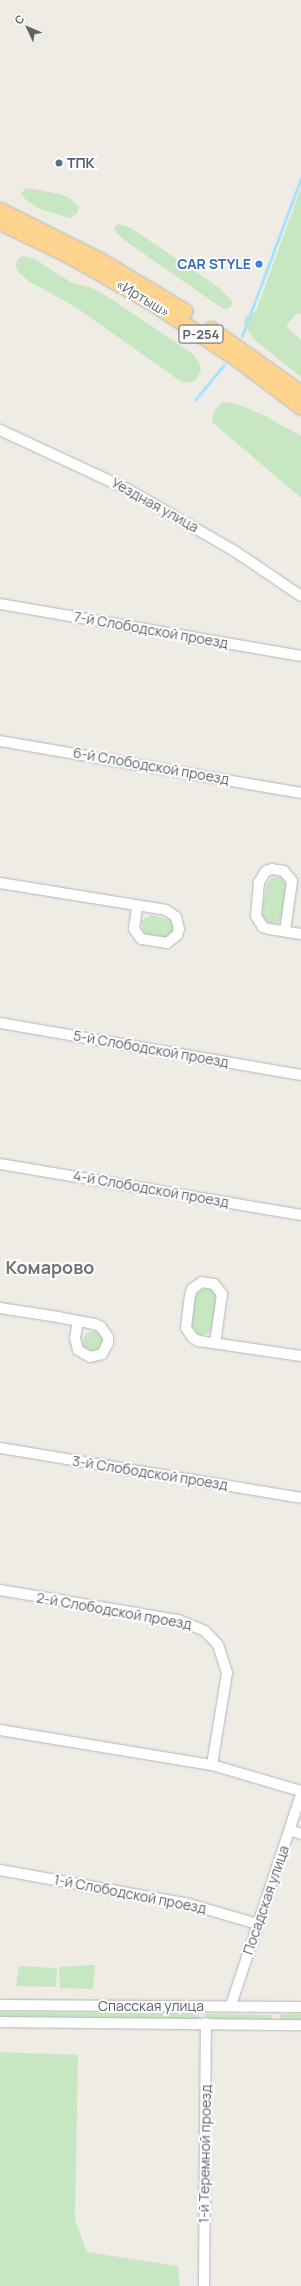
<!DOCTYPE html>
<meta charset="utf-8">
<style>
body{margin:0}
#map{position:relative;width:301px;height:2286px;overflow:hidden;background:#efece5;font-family:Manrope,sans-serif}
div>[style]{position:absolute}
.green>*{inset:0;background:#c6e7c1}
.round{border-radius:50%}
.stream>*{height:2.5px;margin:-1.25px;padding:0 1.25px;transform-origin:1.25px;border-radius:1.25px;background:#a5e3ff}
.roads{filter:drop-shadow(0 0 1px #b2b6ba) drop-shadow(0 0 1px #b2b6ba)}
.minor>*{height:10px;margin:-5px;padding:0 5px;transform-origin:5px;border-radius:5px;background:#fff}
.highway>*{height:15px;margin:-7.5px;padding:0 7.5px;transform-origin:7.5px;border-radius:7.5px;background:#fed38d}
.dots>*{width:11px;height:11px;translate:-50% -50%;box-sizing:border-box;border:2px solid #fff;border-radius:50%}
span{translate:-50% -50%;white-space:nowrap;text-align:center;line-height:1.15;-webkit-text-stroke:4px #fff;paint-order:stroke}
.shield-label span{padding:1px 3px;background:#fff;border:1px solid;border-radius:3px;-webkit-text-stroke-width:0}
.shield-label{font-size:13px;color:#5d6265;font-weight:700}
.service-label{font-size:14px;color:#4e5e75;font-weight:700}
.left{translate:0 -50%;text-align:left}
.shop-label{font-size:14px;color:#366cbe;font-weight:700}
.right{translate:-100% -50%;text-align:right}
.street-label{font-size:14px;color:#5d6265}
.district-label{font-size:18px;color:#6d7477;font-weight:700}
.north{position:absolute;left:8px;top:8px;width:40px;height:40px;-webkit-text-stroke:3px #fff;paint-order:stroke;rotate:314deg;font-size:11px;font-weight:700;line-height:16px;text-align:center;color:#5d6265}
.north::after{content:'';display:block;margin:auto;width:14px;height:18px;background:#5d6265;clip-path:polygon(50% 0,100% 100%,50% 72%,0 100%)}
</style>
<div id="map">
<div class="green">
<div style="clip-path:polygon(26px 188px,60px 194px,71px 199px,79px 207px,77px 214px,70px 218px,40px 209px,25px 199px,21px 193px)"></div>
<div style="clip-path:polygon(301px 188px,301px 314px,297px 313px,286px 326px,301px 340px,301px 377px,256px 341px,244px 325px,245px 317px,256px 311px)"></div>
<div style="clip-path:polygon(119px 224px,131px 228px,218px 287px,233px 302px,230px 308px,224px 309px,216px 304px,124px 240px,115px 231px,115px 226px)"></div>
<div style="clip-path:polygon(22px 256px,33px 258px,72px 283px,89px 287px,107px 296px,193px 354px,199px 362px,201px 371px,195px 381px,183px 383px,74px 306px,30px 282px,18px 272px,16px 267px,17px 260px)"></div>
<div style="clip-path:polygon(222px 402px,237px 404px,263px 415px,301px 436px,301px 498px,212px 422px,214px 411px)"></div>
<div style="clip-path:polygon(281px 877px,288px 888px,283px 918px,277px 924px,269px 924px,262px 915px,266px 885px,272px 878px)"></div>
<div style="clip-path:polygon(151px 915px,170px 920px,174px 930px,171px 936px,166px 939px,146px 935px,143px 931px,141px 921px)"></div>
<div style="clip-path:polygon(211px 1288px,217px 1299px,212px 1330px,205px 1335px,198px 1335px,191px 1325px,196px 1296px,202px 1289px)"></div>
<div class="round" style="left:83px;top:1331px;width:22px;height:22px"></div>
<div style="clip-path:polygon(95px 1965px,93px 1989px,60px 1988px,59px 1967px)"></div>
<div style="clip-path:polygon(19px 1966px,57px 1968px,56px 1987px,16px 1986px)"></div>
<div style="clip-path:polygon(0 2012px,199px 2013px,199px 2019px,0 2018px)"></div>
<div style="clip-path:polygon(206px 2014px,272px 2015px,272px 2020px,206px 2019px)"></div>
<div style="clip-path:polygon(280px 2014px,301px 2014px,301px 2020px,279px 2020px)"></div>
<div style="clip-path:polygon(0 2052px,78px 2055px,75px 2220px,87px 2252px,178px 2266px,180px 2286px,0 2286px)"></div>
</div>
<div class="stream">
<div style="left:242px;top:336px;width:169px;rotate:-69.5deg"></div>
<div style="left:195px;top:400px;width:45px;rotate:-50.4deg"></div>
</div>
<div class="roads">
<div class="minor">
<div style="left:0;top:430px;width:142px;rotate:24.9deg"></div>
<div style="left:129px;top:490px;width:124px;rotate:30.1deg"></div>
<div style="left:236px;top:552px;width:78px;rotate:34.1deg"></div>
<div style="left:0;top:604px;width:305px;rotate:9.8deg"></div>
<div style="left:0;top:741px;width:305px;rotate:9.8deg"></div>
<div style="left:0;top:883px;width:168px;rotate:9.2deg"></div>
<div style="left:166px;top:910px;width:12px;rotate:35deg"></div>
<div style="left:176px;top:917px;width:12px;rotate:76deg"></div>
<div style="left:179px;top:929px;width:6px;rotate:108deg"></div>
<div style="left:177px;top:935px;width:13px;rotate:141deg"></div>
<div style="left:167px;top:943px;width:26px;rotate:-171deg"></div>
<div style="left:141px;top:939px;width:12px;rotate:-125deg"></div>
<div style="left:134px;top:929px;width:22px;rotate:-82deg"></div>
<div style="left:285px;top:931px;width:50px;rotate:-82deg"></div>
<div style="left:292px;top:881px;width:13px;rotate:-129deg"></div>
<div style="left:284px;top:871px;width:12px;rotate:-171deg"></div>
<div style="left:272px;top:869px;width:6px;rotate:162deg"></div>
<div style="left:266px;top:871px;width:13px;rotate:122deg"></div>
<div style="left:259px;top:882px;width:34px;rotate:95deg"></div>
<div style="left:256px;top:916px;width:13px;rotate:58deg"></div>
<div style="left:263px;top:927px;width:6px;rotate:18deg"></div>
<div style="left:269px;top:929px;width:32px;rotate:9deg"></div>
<div style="left:0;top:1023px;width:305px;rotate:9.8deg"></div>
<div style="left:0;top:1164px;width:305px;rotate:9.6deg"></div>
<div style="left:0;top:1308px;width:59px;rotate:8.8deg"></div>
<div style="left:58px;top:1317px;width:20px;rotate:11deg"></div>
<div style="left:78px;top:1321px;width:17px;rotate:10deg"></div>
<div style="left:95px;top:1324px;width:7px;rotate:27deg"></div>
<div style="left:101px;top:1327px;width:12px;rotate:55deg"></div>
<div style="left:108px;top:1337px;width:6px;rotate:90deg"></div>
<div style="left:108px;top:1343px;width:13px;rotate:119deg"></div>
<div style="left:102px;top:1354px;width:12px;rotate:166deg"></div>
<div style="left:90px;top:1357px;width:14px;rotate:-150deg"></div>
<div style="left:78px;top:1350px;width:12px;rotate:-104deg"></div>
<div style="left:75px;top:1338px;width:17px;rotate:-80deg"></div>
<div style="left:215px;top:1343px;width:49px;rotate:-81.9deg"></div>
<div style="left:222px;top:1294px;width:13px;rotate:-129deg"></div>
<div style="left:214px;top:1284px;width:12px;rotate:-171deg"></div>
<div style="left:202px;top:1282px;width:12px;rotate:145deg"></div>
<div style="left:192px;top:1289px;width:6px;rotate:108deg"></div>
<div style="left:190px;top:1295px;width:33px;rotate:97deg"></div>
<div style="left:186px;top:1328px;width:12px;rotate:55deg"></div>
<div style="left:193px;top:1338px;width:7px;rotate:27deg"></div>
<div style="left:199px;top:1341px;width:103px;rotate:8.4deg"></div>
<div style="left:0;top:1448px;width:305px;rotate:9.4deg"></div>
<div style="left:0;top:1590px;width:181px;rotate:9.6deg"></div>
<div style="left:178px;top:1620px;width:29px;rotate:22deg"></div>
<div style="left:205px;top:1631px;width:19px;rotate:47deg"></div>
<div style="left:218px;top:1645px;width:29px;rotate:72deg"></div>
<div style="left:227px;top:1673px;width:93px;rotate:99.3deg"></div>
<div style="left:0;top:1730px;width:215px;rotate:9.4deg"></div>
<div style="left:212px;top:1765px;width:93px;rotate:16.3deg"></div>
<div style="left:290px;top:1830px;width:12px;rotate:20deg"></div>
<div style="left:0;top:1870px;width:192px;rotate:10.2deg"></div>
<div style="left:189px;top:1904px;width:72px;rotate:16.2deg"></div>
<div style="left:0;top:2005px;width:301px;rotate:0.4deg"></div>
<div style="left:231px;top:2005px;width:221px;rotate:-71.6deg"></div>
<div style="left:0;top:2022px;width:301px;rotate:0.6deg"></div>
<div style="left:204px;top:2286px;width:263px;rotate:-89.6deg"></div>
</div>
<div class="highway">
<div style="left:0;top:210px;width:110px;rotate:26.6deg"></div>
<div style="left:98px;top:259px;width:101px;rotate:30.9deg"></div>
<div style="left:0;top:222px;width:78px;rotate:25.9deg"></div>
<div style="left:70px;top:256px;width:97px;rotate:29.7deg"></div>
<div style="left:154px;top:304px;width:98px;rotate:33.4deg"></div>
<div style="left:236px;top:358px;width:81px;rotate:37deg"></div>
<div style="left:211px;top:329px;width:110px;rotate:35.4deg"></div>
</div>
</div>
<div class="dots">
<div style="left:59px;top:163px;background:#5c6f8a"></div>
<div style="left:259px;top:264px;background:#3f7fe0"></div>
</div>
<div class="shield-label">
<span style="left:201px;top:334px">Р-254</span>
</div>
<div class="service-label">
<span class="left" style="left:67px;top:163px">ТПК</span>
</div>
<div class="shop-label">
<span class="right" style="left:251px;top:264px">CAR STYLE</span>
</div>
<div class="street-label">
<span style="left:143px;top:298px;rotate:31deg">«Иртыш»</span>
<span style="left:155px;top:505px;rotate:29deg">Уездная улица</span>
<span style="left:151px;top:630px;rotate:10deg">7-й Слободской проезд</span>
<span style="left:151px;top:766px;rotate:10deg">6-й Слободской проезд</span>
<span style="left:151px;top:1049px;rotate:10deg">5-й Слободской проезд</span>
<span style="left:151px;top:1189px;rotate:10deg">4-й Слободской проезд</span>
<span style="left:150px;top:1473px;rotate:9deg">3-й Слободской проезд</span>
<span style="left:114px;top:1611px;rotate:10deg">2-й Слободской проезд</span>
<span style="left:130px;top:1894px;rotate:11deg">1-й Слободской проезд</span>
<span style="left:266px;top:1900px;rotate:-71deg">Посадская улица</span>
<span style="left:151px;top:2006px">Спасская улица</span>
<span style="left:205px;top:2154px;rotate:-89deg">1-й Теремной проезд</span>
</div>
<div class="district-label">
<span style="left:50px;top:1267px">Комарово</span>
</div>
<div class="north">С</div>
</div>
